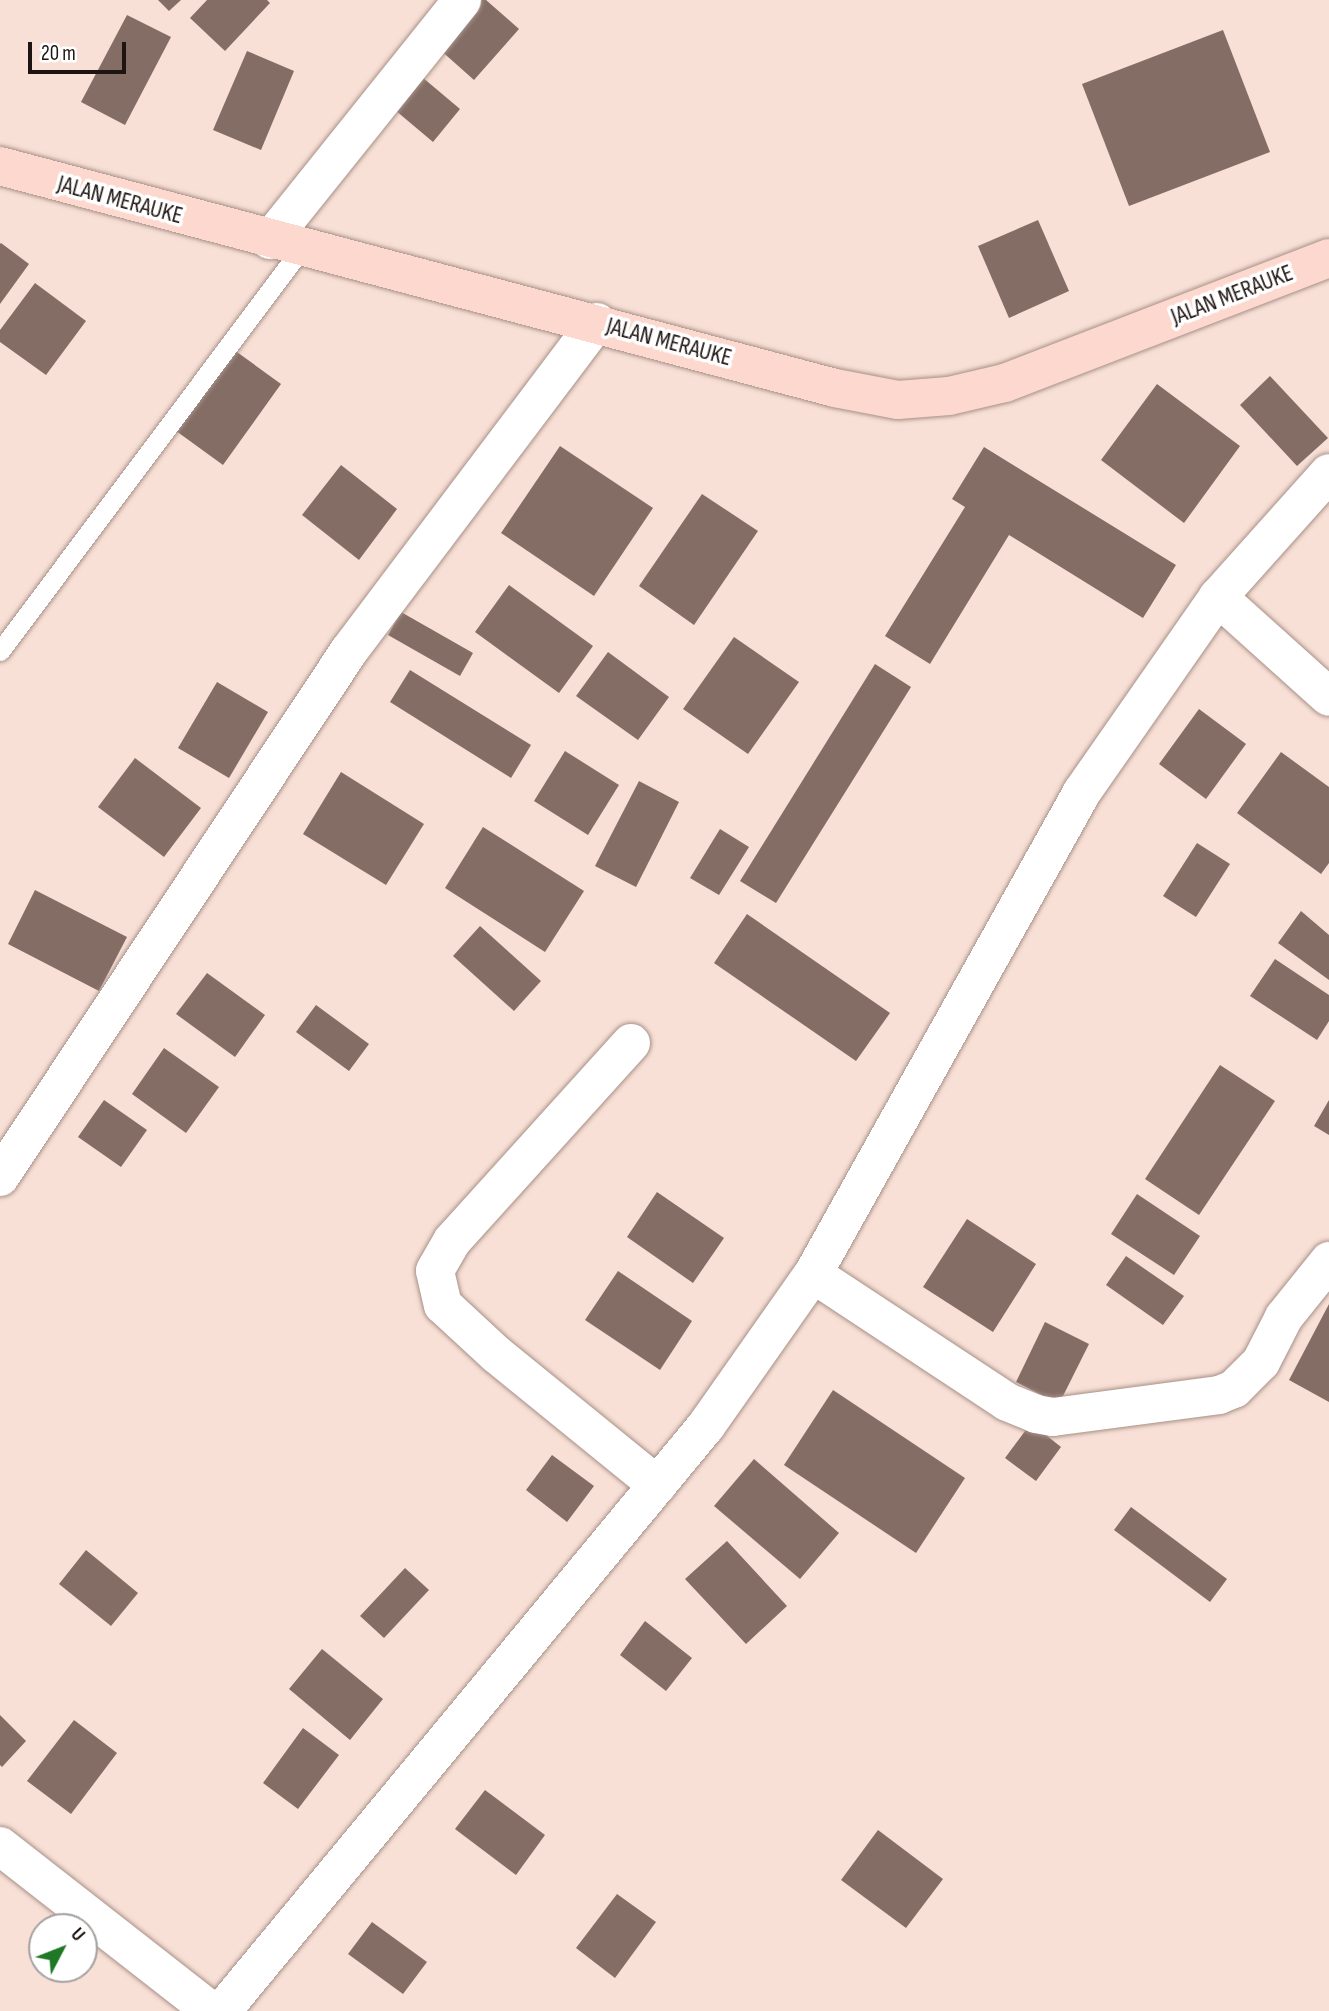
<!DOCTYPE html>
<style>
body{margin:0}
#map{position:relative;width:1329px;height:2011px;overflow:hidden;background:#f8e0d6;font-family:"Sofia Sans Condensed",sans-serif}
div>[style]{position:absolute}
.building>*{inset:0;background:#836d65}
.roads{filter:drop-shadow(0 0 2px #a79087) drop-shadow(0 0 2px #a79087)}
.lane>*{height:19px;margin:-9.5px;padding:0 9.5px;transform-origin:9.5px;border-radius:9.5px;background:#fff}
.street>*{height:38px;margin:-19px;padding:0 19px;transform-origin:19px;border-radius:19px;background:#fff}
.secondary>*{height:38px;margin:-19px;padding:0 19px;transform-origin:19px;border-radius:19px;background:#fcd8ce}
span{translate:-50% -50%;white-space:nowrap;text-align:center;line-height:1.15;-webkit-text-stroke:7px #fff;paint-order:stroke}
.street-label{font-size:24px;color:#1e1512}
.north{position:absolute;left:28px;top:1913px;width:70px;height:70px;box-sizing:border-box;background:#fff;border:2px solid #a5a1a0;border-radius:50%;rotate:48deg;font-size:19px;font-weight:700;line-height:28px;text-align:center;color:#1e1512}
.north::after{content:'';display:block;margin:auto;width:24px;height:32px;background:#1f7826;clip-path:polygon(50% 0,100% 100%,50% 72%,0 100%)}
.scale{position:absolute;left:28px;top:42px;width:98px;height:32px;box-sizing:border-box;border:4px solid #1e1512;border-top:0;padding-left:9px;font-size:21px;line-height:24px;white-space:nowrap;color:#1e1512;-webkit-text-stroke:5px #fff;paint-order:stroke}
</style>
<div id="map">
<div class="building">
<div style="clip-path:polygon(158px 0,181px 0,169px 11px)"></div>
<div style="clip-path:polygon(207px 0,267px 0,270px 3px,225px 51px,190px 18px)"></div>
<div style="clip-path:polygon(480px 0,486px 0,519px 29px,474px 80px,438px 48px)"></div>
<div style="clip-path:polygon(127px 15px,171px 37px,125px 125px,81px 102px)"></div>
<div style="clip-path:polygon(1223px 30px,1270px 152px,1129px 206px,1082px 84px)"></div>
<div style="clip-path:polygon(247px 51px,294px 71px,261px 150px,213px 130px)"></div>
<div style="clip-path:polygon(422px 77px,460px 109px,433px 142px,395px 110px)"></div>
<div style="clip-path:polygon(1038px 220px,1069px 291px,1009px 318px,978px 246px)"></div>
<div style="clip-path:polygon(1px 243px,29px 264px,0 304px,0 244px)"></div>
<div style="clip-path:polygon(35px 283px,86px 321px,46px 375px,0 342px,0 330px)"></div>
<div style="clip-path:polygon(230px 347px,281px 384px,223px 465px,172px 428px)"></div>
<div style="clip-path:polygon(1270px 376px,1328px 438px,1297px 466px,1240px 405px)"></div>
<div style="clip-path:polygon(1157px 384px,1240px 446px,1184px 523px,1101px 460px)"></div>
<div style="clip-path:polygon(560px 446px,653px 508px,594px 596px,501px 533px)"></div>
<div style="clip-path:polygon(984px 447px,1176px 565px,1143px 618px,1009px 535px,930px 664px,885px 636px,965px 507px,952px 499px)"></div>
<div style="clip-path:polygon(341px 465px,397px 509px,359px 560px,302px 515px)"></div>
<div style="clip-path:polygon(702px 494px,758px 531px,694px 625px,639px 586px)"></div>
<div style="clip-path:polygon(509px 585px,593px 646px,559px 693px,475px 632px)"></div>
<div style="clip-path:polygon(401px 612px,473px 653px,460px 676px,388px 635px)"></div>
<div style="clip-path:polygon(734px 637px,799px 682px,748px 754px,683px 709px)"></div>
<div style="clip-path:polygon(608px 652px,669px 697px,638px 740px,576px 696px)"></div>
<div style="clip-path:polygon(875px 664px,911px 687px,776px 903px,740px 881px)"></div>
<div style="clip-path:polygon(410px 670px,531px 745px,511px 778px,390px 702px)"></div>
<div style="clip-path:polygon(217px 682px,268px 712px,229px 778px,178px 748px)"></div>
<div style="clip-path:polygon(1199px 709px,1246px 744px,1206px 799px,1159px 764px)"></div>
<div style="clip-path:polygon(565px 751px,619px 785px,588px 835px,534px 801px)"></div>
<div style="clip-path:polygon(1281px 752px,1329px 787px,1329px 863px,1321px 874px,1237px 813px)"></div>
<div style="clip-path:polygon(135px 758px,201px 808px,164px 857px,98px 807px)"></div>
<div style="clip-path:polygon(341px 772px,424px 824px,386px 885px,303px 834px)"></div>
<div style="clip-path:polygon(639px 781px,679px 802px,636px 887px,595px 866px)"></div>
<div style="clip-path:polygon(483px 827px,584px 891px,545px 952px,445px 888px)"></div>
<div style="clip-path:polygon(720px 829px,749px 847px,719px 895px,690px 878px)"></div>
<div style="clip-path:polygon(1197px 843px,1230px 864px,1196px 917px,1163px 896px)"></div>
<div style="clip-path:polygon(35px 890px,127px 937px,99px 991px,8px 944px)"></div>
<div style="clip-path:polygon(1301px 911px,1329px 935px,1329px 980px,1278px 943px)"></div>
<div style="clip-path:polygon(747px 914px,890px 1013px,856px 1061px,714px 963px)"></div>
<div style="clip-path:polygon(480px 926px,541px 981px,514px 1011px,453px 956px)"></div>
<div style="clip-path:polygon(1275px 959px,1329px 995px,1329px 1021px,1317px 1040px,1250px 996px)"></div>
<div style="clip-path:polygon(207px 973px,265px 1015px,235px 1057px,176px 1014px)"></div>
<div style="clip-path:polygon(316px 1005px,369px 1044px,349px 1071px,296px 1032px)"></div>
<div style="clip-path:polygon(164px 1048px,219px 1087px,186px 1133px,132px 1094px)"></div>
<div style="clip-path:polygon(1220px 1065px,1275px 1101px,1199px 1215px,1145px 1179px)"></div>
<div style="clip-path:polygon(104px 1100px,147px 1130px,121px 1167px,78px 1137px)"></div>
<div style="clip-path:polygon(1329px 1100px,1329px 1135px,1314px 1126px)"></div>
<div style="clip-path:polygon(657px 1192px,724px 1238px,693px 1283px,627px 1237px)"></div>
<div style="clip-path:polygon(1137px 1194px,1200px 1236px,1174px 1275px,1111px 1234px)"></div>
<div style="clip-path:polygon(967px 1219px,1036px 1264px,993px 1332px,923px 1287px)"></div>
<div style="clip-path:polygon(1126px 1256px,1184px 1296px,1163px 1325px,1106px 1285px)"></div>
<div style="clip-path:polygon(618px 1271px,692px 1321px,660px 1370px,585px 1320px)"></div>
<div style="clip-path:polygon(1329px 1304px,1329px 1402px,1289px 1380px)"></div>
<div style="clip-path:polygon(1045px 1322px,1089px 1344px,1059px 1404px,1016px 1382px)"></div>
<div style="clip-path:polygon(833px 1390px,965px 1478px,916px 1553px,784px 1465px)"></div>
<div style="clip-path:polygon(1031px 1423px,1061px 1447px,1036px 1481px,1005px 1458px)"></div>
<div style="clip-path:polygon(552px 1455px,594px 1486px,567px 1522px,526px 1490px)"></div>
<div style="clip-path:polygon(754px 1459px,839px 1533px,800px 1579px,714px 1506px)"></div>
<div style="clip-path:polygon(1131px 1507px,1227px 1579px,1210px 1602px,1114px 1530px)"></div>
<div style="clip-path:polygon(727px 1541px,787px 1606px,746px 1644px,685px 1579px)"></div>
<div style="clip-path:polygon(86px 1550px,138px 1593px,111px 1626px,59px 1584px)"></div>
<div style="clip-path:polygon(405px 1568px,429px 1590px,384px 1638px,360px 1616px)"></div>
<div style="clip-path:polygon(645px 1621px,692px 1658px,666px 1691px,620px 1655px)"></div>
<div style="clip-path:polygon(322px 1649px,383px 1699px,350px 1740px,289px 1689px)"></div>
<div style="clip-path:polygon(0 1715px,26px 1741px,2px 1767px,0 1765px)"></div>
<div style="clip-path:polygon(74px 1720px,117px 1753px,71px 1814px,27px 1781px)"></div>
<div style="clip-path:polygon(303px 1728px,339px 1755px,298px 1809px,263px 1783px)"></div>
<div style="clip-path:polygon(485px 1790px,545px 1835px,516px 1875px,455px 1829px)"></div>
<div style="clip-path:polygon(878px 1830px,943px 1879px,906px 1928px,841px 1880px)"></div>
<div style="clip-path:polygon(617px 1894px,656px 1922px,615px 1978px,576px 1948px)"></div>
<div style="clip-path:polygon(372px 1922px,427px 1962px,403px 1994px,348px 1954px)"></div>
</div>
<div class="roads">
<div class="lane">
<div style="left:0;top:651px;width:507px;rotate:-53.18deg"></div>
</div>
<div class="street">
<div style="left:270px;top:240px;width:307px;rotate:-51.3deg"></div>
<div style="left:1218px;top:597px;width:149px;rotate:42deg"></div>
<div style="left:631px;top:1043px;width:267px;rotate:132.1deg"></div>
<div style="left:452px;top:1241px;width:34px;rotate:120deg"></div>
<div style="left:435px;top:1271px;width:35px;rotate:77deg"></div>
<div style="left:443px;top:1305px;width:72px;rotate:42.8deg"></div>
<div style="left:496px;top:1354px;width:208px;rotate:39.1deg"></div>
<div style="left:0;top:1177px;width:631px;rotate:-56.44deg"></div>
<div style="left:349px;top:651px;width:412px;rotate:-53deg"></div>
<div style="left:813px;top:1274px;width:232px;rotate:33.4deg"></div>
<div style="left:1007px;top:1402px;width:31px;rotate:22deg"></div>
<div style="left:1036px;top:1414px;width:17px;rotate:10deg"></div>
<div style="left:1053px;top:1417px;width:167px;rotate:-7.5deg"></div>
<div style="left:1219px;top:1395px;width:16px;rotate:-22deg"></div>
<div style="left:1234px;top:1389px;width:38px;rotate:-45deg"></div>
<div style="left:1261px;top:1362px;width:51px;rotate:-62.9deg"></div>
<div style="left:1284px;top:1317px;width:72px;rotate:-51.2deg"></div>
<div style="left:0;top:1846px;width:268px;rotate:38deg"></div>
<div style="left:222px;top:2011px;width:759px;rotate:-50.4deg"></div>
<div style="left:706px;top:1426px;width:186px;rotate:-54.9deg"></div>
<div style="left:813px;top:1274px;width:552px;rotate:-60.83deg"></div>
<div style="left:1082px;top:792px;width:238px;rotate:-55.1deg"></div>
<div style="left:1218px;top:597px;width:166px;rotate:-48.2deg"></div>
</div>
<div class="secondary">
<div style="left:0;top:166px;width:864px;rotate:14.89deg"></div>
<div style="left:835px;top:388px;width:64px;rotate:10.8deg"></div>
<div style="left:898px;top:400px;width:51px;rotate:-4.5deg"></div>
<div style="left:949px;top:396px;width:57px;rotate:-13.1deg"></div>
<div style="left:1005px;top:383px;width:347px;rotate:-21.1deg"></div>
</div>
</div>
<div class="street-label">
<span style="left:120px;top:200px;rotate:15deg">JALAN MERAUKE</span>
<span style="left:1232px;top:295px;rotate:-21deg">JALAN MERAUKE</span>
<span style="left:669px;top:342px;rotate:15deg">JALAN MERAUKE</span>
</div>
<div class="north">U</div>
<div class="scale">20 m</div>
</div>
